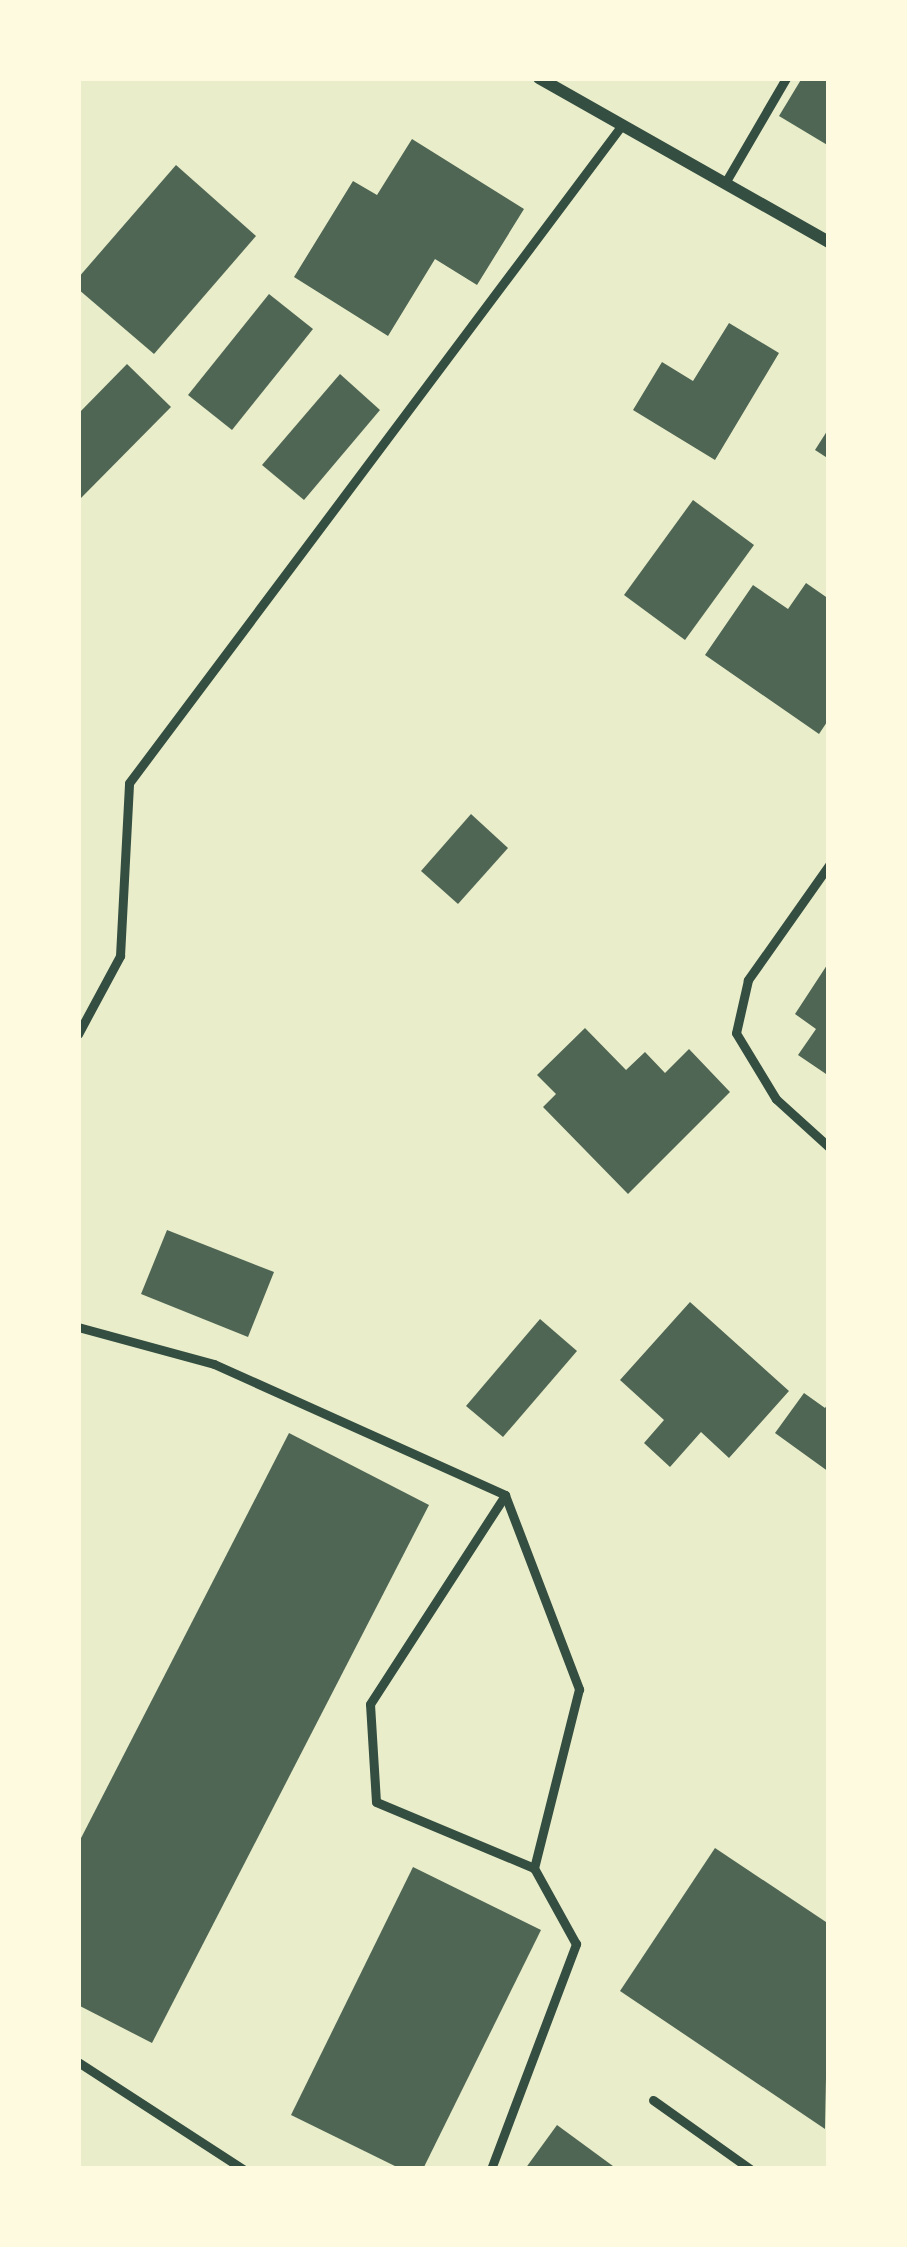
<!DOCTYPE html>
<style>
body{margin:0}
#map{position:relative;width:907px;height:2247px;overflow:hidden;background:#e9edc9;font-family:"Alegreya Sans",sans-serif}
div>[style]{position:absolute}
.building>*{inset:0;background:#4f6655}
.service>*{height:9px;margin:-4.5px;padding:0 4.5px;transform-origin:4.5px;border-radius:4.5px;background:#344e41}
.minor>*{height:12px;margin:-6px;padding:0 6px;transform-origin:6px;border-radius:6px;background:#344e41}
span{translate:-50% -50%;white-space:nowrap;text-align:center;line-height:1.15;-webkit-text-stroke:12px #fefae0;paint-order:stroke}
.frame{position:absolute;inset:0;border:81px solid #fefae0;pointer-events:none}
</style>
<div id="map">
<div class="building">
<div style="clip-path:polygon(802px 78px,829px 78px,829px 146px,779px 116px)"></div>
<div style="clip-path:polygon(412px 139px,524px 209px,477px 285px,435px 259px,388px 336px,294px 277px,353px 181px,377px 195px)"></div>
<div style="clip-path:polygon(176px 165px,256px 236px,154px 354px,78px 289px,78px 278px)"></div>
<div style="clip-path:polygon(269px 294px,313px 329px,232px 430px,188px 395px)"></div>
<div style="clip-path:polygon(729px 323px,779px 353px,715px 460px,633px 410px,662px 362px,693px 381px)"></div>
<div style="clip-path:polygon(127px 364px,171px 407px,81px 498px,78px 414px)"></div>
<div style="clip-path:polygon(340px 374px,380px 410px,304px 500px,262px 465px)"></div>
<div style="clip-path:polygon(829px 428px,829px 459px,815px 450px)"></div>
<div style="clip-path:polygon(693px 500px,754px 545px,685px 640px,624px 595px)"></div>
<div style="clip-path:polygon(806px 583px,829px 599px,829px 719px,819px 734px,705px 655px,753px 585px,788px 609px)"></div>
<div style="clip-path:polygon(471px 814px,508px 848px,458px 904px,421px 871px)"></div>
<div style="clip-path:polygon(829px 962px,829px 1076px,798px 1055px,816px 1029px,795px 1014px)"></div>
<div style="clip-path:polygon(585px 1028px,626px 1070px,645px 1052px,665px 1073px,689px 1049px,730px 1092px,628px 1194px,543px 1107px,556px 1094px,537px 1075px)"></div>
<div style="clip-path:polygon(167px 1230px,274px 1272px,248px 1337px,141px 1294px)"></div>
<div style="clip-path:polygon(690px 1302px,789px 1391px,729px 1458px,701px 1432px,670px 1467px,644px 1443px,664px 1420px,620px 1380px)"></div>
<div style="clip-path:polygon(540px 1319px,577px 1351px,503px 1437px,466px 1406px)"></div>
<div style="clip-path:polygon(804px 1393px,825px 1408px,829px 1402px,829px 1472px,775px 1433px)"></div>
<div style="clip-path:polygon(289px 1433px,429px 1505px,152px 2043px,78px 2005px,78px 1844px)"></div>
<div style="clip-path:polygon(715px 1848px,829px 1924px,825px 2129px,620px 1991px)"></div>
<div style="clip-path:polygon(413px 1867px,541px 1930px,423px 2169px,401px 2169px,291px 2115px)"></div>
<div style="clip-path:polygon(557px 2125px,617px 2169px,525px 2169px)"></div>
</div>
<div class="service">
<div style="left:725px;top:183px;width:121px;rotate:-59.8deg"></div>
<div style="left:829px;top:865px;width:141px;rotate:125.2deg"></div>
<div style="left:748px;top:980px;width:54px;rotate:102.8deg"></div>
<div style="left:736px;top:1033px;width:77px;rotate:58.8deg"></div>
<div style="left:776px;top:1099px;width:72px;rotate:42.2deg"></div>
<div style="left:78px;top:1034px;width:89px;rotate:-61.7deg"></div>
<div style="left:120px;top:956px;width:173px;rotate:-87deg"></div>
<div style="left:129px;top:783px;width:822px;rotate:-53.16deg"></div>
<div style="left:78px;top:1327px;width:141px;rotate:15.2deg"></div>
<div style="left:214px;top:1364px;width:319px;rotate:24.2deg"></div>
<div style="left:505px;top:1495px;width:208px;rotate:69.1deg"></div>
<div style="left:579px;top:1689px;width:185px;rotate:104.1deg"></div>
<div style="left:78px;top:2062px;width:197px;rotate:33deg"></div>
<div style="left:653px;top:2100px;width:119px;rotate:35.4deg"></div>
<div style="left:491px;top:2169px;width:241px;rotate:-69.3deg"></div>
<div style="left:576px;top:1944px;width:87px;rotate:-118.9deg"></div>
<div style="left:534px;top:1868px;width:171px;rotate:-157.3deg"></div>
<div style="left:376px;top:1802px;width:98px;rotate:-93.5deg"></div>
<div style="left:370px;top:1704px;width:249px;rotate:-57.1deg"></div>
</div>
<div class="minor">
<div style="left:539px;top:78px;width:333px;rotate:29.5deg"></div>
</div>
<div class="frame"></div>
</div>
